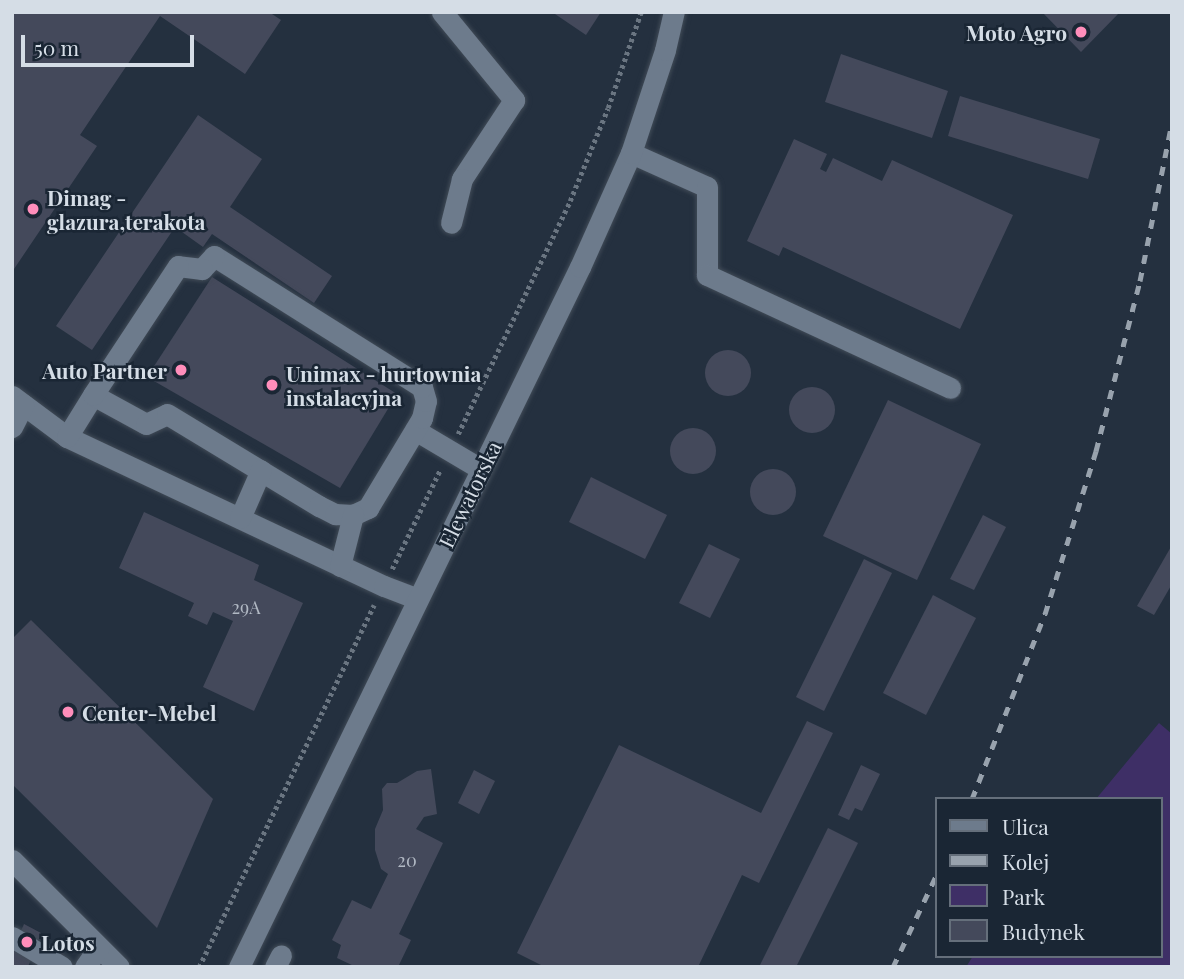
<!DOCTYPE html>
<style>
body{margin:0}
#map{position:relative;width:1184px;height:979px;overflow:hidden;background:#24303f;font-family:"Playfair Display",serif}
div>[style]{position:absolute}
.green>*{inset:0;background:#3e2f66}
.building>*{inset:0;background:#44495b}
.round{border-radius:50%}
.path>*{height:4.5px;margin-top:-2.25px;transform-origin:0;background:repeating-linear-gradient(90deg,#6a7581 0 3.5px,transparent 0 7px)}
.roads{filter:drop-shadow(0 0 2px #414b57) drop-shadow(0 0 2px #414b57)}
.minor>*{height:21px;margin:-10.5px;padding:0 10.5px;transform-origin:10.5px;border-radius:10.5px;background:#6d7b8c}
.rail>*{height:5px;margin-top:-2.5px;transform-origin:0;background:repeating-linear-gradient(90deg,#98a2ad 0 9px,transparent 0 18px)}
.dots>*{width:19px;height:19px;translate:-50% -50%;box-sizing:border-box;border:4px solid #1a2634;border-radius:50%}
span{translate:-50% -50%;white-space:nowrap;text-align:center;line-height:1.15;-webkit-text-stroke:5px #1a2634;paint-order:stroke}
.number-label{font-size:18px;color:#b1b8c3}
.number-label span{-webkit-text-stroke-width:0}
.poi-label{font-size:21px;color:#d5dde6;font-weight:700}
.right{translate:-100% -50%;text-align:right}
.left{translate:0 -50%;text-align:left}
.street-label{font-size:21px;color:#d5dde6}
.frame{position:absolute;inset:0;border:14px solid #d5dde6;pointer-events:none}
.legend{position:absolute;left:935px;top:797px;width:228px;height:161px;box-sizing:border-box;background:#1a2634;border:2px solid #656f7b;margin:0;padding:9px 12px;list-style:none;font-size:21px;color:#d5dde6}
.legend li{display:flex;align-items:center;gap:14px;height:35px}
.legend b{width:35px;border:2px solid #656f7b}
.scale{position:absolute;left:21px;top:35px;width:173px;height:32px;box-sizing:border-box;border:4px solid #d5dde6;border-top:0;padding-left:9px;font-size:21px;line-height:24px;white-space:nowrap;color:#d5dde6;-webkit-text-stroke:5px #1a2634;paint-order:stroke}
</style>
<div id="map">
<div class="green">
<div style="clip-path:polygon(1159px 723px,1172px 734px,1172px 967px,966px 967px,973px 956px,1161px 956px,1161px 799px,1096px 799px)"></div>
</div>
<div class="building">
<div style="clip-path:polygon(12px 12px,269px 12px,281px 20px,245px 74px,160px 16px,80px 135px,97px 146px,12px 272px)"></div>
<div style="clip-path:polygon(552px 12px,601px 12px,586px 35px)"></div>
<div style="clip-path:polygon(1042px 12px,1120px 12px,1081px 52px)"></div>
<div style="clip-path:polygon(841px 54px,948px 91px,932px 138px,825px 102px)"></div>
<div style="clip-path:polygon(960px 96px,1100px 139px,1088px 179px,948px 136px)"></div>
<div style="clip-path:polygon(198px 115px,262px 159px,230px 207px,332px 276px,314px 303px,212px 234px,203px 247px,175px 227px,92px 350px,56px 326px)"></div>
<div style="clip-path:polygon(794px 139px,827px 154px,820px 169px,826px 172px,833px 158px,882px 181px,892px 160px,1013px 215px,960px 329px,783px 247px,779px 256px,747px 241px)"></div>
<div style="clip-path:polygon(212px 277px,397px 394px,340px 488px,147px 377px)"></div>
<div class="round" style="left:705px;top:350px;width:46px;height:46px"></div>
<div class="round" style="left:789px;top:387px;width:46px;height:46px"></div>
<div style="clip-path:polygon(888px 400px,981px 444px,917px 580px,823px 536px)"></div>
<div class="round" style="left:670px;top:428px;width:46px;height:46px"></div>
<div class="round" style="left:750px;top:469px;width:46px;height:46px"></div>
<div style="clip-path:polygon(591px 477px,667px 515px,645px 559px,569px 522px)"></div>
<div style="clip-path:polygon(144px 512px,259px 565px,254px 580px,303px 603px,254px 711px,203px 687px,233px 621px,213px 612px,207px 625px,188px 616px,194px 603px,119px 568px)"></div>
<div style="clip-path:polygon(983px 515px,1006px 527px,974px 590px,950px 579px)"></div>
<div style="clip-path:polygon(709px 544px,740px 559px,710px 618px,679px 603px)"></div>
<div style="clip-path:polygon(1172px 545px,1172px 584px,1154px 615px,1137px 606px)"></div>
<div style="clip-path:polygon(864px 559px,892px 573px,824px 711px,796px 697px)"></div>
<div style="clip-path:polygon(933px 595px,976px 618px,926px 715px,883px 693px)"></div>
<div style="clip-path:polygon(31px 620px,213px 799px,157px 928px,12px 784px,12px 639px)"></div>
<div style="clip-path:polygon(807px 721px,833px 733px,759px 883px,742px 875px,698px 967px,545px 967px,517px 953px,619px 745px,761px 813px)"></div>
<div style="clip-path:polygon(861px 765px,880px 774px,862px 811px,855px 808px,849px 820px,838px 815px)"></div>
<div style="clip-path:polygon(431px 769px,437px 814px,424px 817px,416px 829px,443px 843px,399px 934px,411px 940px,398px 967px,356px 967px,337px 958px,341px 945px,332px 940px,352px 900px,371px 909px,388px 874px,381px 869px,375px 850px,375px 829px,383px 810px,382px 789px,387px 783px,397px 783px,417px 771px)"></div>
<div style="clip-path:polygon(474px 770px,495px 781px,479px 814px,458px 803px)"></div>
<div style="clip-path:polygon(828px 828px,858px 843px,796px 967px,759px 967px)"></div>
<div style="clip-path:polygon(24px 924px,41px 933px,28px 967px,12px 967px,12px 951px)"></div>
</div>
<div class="path">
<div style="left:458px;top:434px;width:259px;rotate:-64.3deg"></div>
<div style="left:570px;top:201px;width:100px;rotate:-67.8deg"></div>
<div style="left:608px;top:108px;width:102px;rotate:-71deg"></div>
<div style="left:392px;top:569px;width:110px;rotate:-64.1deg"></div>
<div style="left:199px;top:967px;width:402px;rotate:-64.2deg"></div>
</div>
<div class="roads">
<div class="minor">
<div style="left:442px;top:12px;width:114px;rotate:50.7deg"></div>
<div style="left:514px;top:100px;width:95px;rotate:123.4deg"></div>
<div style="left:462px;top:179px;width:45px;rotate:104deg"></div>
<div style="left:631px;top:153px;width:83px;rotate:24.1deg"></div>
<div style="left:707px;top:187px;width:88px;rotate:90deg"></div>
<div style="left:707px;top:275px;width:268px;rotate:24.9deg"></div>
<div style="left:12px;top:396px;width:69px;rotate:36.7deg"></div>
<div style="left:67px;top:437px;width:350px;rotate:25.2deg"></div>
<div style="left:384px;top:586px;width:36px;rotate:21deg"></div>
<div style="left:12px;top:427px;width:25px;rotate:-63deg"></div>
<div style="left:415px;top:430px;width:77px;rotate:30.6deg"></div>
<div style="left:67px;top:437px;width:49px;rotate:-58.2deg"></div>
<div style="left:93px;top:395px;width:60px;rotate:28.7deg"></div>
<div style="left:146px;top:424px;width:23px;rotate:-25deg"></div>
<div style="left:167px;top:414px;width:178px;rotate:31.2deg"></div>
<div style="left:319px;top:506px;width:18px;rotate:27deg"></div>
<div style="left:335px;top:514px;width:18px;rotate:3deg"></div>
<div style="left:353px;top:515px;width:17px;rotate:-25deg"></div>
<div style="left:368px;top:508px;width:105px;rotate:-59deg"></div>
<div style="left:422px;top:418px;width:17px;rotate:-77deg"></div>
<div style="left:426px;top:401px;width:15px;rotate:-106deg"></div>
<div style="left:422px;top:387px;width:246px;rotate:-147.8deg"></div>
<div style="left:214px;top:256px;width:18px;rotate:133deg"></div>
<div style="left:202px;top:269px;width:24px;rotate:-173deg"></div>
<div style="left:178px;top:266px;width:154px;rotate:123.4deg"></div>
<div style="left:240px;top:518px;width:52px;rotate:-66.4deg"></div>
<div style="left:340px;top:566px;width:53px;rotate:-75.7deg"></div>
<div style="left:12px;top:860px;width:151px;rotate:45deg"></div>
<div style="left:12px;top:937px;width:58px;rotate:31deg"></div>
<div style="left:85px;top:967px;width:24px;rotate:-55deg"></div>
<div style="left:239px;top:967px;width:779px;rotate:-64.03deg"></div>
<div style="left:580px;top:267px;width:125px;rotate:-65.9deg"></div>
<div style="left:631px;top:153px;width:108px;rotate:-71.7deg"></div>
<div style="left:665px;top:50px;width:39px;rotate:-77deg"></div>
<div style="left:275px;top:967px;width:13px;rotate:-63deg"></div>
</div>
</div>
<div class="rail">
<div style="left:972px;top:799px;width:199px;rotate:-68.5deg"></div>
<div style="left:1045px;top:614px;width:171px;rotate:-72.6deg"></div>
<div style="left:1096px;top:451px;width:176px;rotate:-75.5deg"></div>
<div style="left:1140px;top:281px;width:162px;rotate:-78.6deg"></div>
<div style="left:893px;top:967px;width:103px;rotate:-64.7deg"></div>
</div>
<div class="dots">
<div style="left:1081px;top:32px;background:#ff8ebb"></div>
<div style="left:33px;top:209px;background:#ff8ebb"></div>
<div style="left:181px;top:370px;background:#ff8ebb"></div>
<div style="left:272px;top:385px;background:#ff8ebb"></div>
<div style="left:68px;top:712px;background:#ff8ebb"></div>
<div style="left:27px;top:942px;background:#ff8ebb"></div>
</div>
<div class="number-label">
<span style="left:246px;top:607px">29A</span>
<span style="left:407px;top:860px">20</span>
</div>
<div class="poi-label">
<span class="right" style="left:1067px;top:32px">Moto Agro</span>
<span class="left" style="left:47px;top:209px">Dimag -<br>glazura,terakota</span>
<span class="right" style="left:167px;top:370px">Auto Partner</span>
<span class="left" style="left:286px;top:385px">Unimax - hurtownia<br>instalacyjna</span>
<span class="left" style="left:82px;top:712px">Center-Mebel</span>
<span class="left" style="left:41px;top:942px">Lotos</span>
</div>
<div class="street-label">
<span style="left:469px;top:494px;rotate:-64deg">Elewatorska</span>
</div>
<div class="frame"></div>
<ul class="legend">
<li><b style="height:9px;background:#6d7b8c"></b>Ulica</li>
<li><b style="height:9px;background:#98a2ad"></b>Kolej</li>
<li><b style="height:19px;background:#3e2f66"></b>Park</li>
<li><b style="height:19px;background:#44495b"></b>Budynek</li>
</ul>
<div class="scale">50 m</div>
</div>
